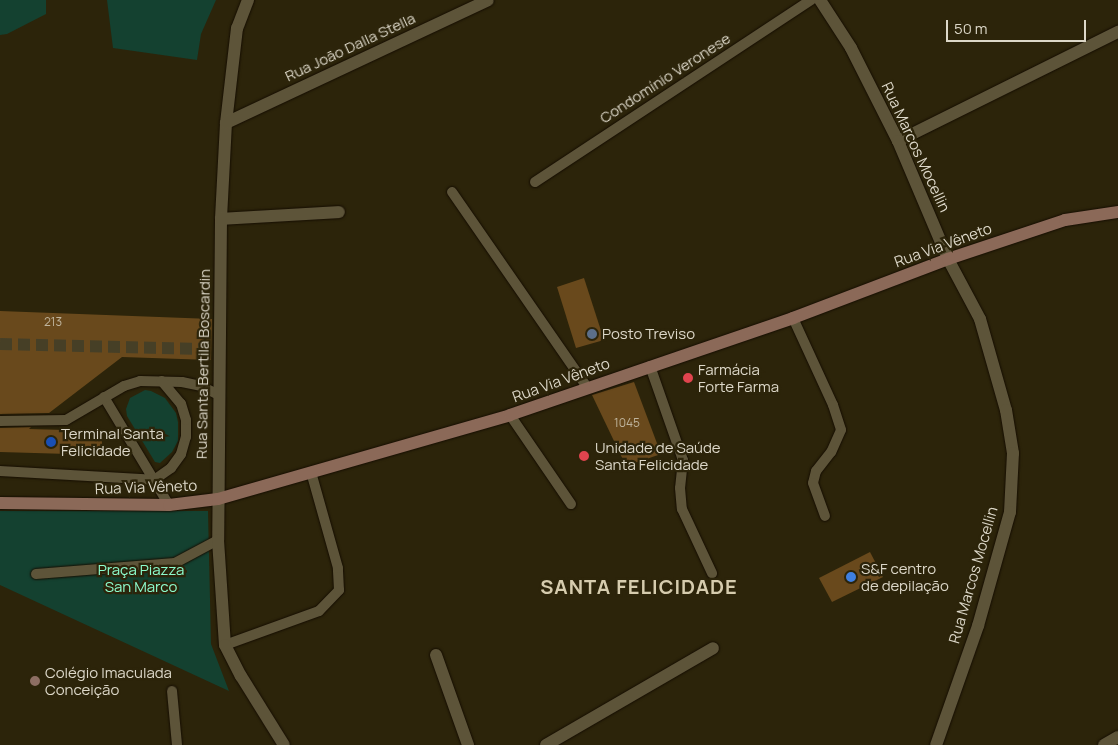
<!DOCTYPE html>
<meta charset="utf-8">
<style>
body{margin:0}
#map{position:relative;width:1118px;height:745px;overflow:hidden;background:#2c240a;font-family:Manrope,sans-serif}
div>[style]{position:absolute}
.green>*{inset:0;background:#144130}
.building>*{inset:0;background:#69491c}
.pedestrian-tunnel>*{height:12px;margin-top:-6px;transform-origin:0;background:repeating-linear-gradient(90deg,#463f26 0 12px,transparent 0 18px)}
.roads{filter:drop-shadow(0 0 1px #150d00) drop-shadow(0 0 1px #150d00)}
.service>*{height:10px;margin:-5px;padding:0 5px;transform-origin:5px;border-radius:5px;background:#5d5439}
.minor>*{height:12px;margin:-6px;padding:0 6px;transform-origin:6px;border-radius:6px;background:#5d5439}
.tertiary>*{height:12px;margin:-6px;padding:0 6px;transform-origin:6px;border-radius:6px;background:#5d5439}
.secondary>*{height:12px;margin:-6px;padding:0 6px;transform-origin:6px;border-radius:6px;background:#8b6958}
.dots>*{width:14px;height:14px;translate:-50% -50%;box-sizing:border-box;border:2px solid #2c240a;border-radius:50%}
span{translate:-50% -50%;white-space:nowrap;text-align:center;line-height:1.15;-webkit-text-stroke:4.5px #2c240a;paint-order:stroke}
.number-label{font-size:12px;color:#bfb49d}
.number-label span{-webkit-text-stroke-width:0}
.street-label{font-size:15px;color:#dcd7c8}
.poi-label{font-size:15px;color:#dcd7c8}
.left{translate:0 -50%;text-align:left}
.park-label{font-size:15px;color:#8cfbcd}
.district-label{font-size:20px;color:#d6ccae;font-weight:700;letter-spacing:1px}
.scale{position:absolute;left:946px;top:20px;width:140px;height:22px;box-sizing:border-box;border:2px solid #dcd7c8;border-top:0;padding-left:6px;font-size:15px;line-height:18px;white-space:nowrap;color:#dcd7c8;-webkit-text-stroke:4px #2c240a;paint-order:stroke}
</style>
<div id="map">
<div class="green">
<div style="clip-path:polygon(0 0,46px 0,46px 14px,7px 34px,0 35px)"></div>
<div style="clip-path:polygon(107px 0,216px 0,201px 34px,197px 60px,113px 48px)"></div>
<div style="clip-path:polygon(145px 390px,151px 391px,165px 398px,176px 413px,178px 422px,178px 441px,172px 452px,160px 463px,155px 462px,127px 416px,126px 409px,130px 398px)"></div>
<div style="clip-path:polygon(0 511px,208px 511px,211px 644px,229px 691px,0 585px)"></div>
</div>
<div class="building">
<div style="clip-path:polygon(584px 278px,604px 340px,576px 348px,557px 287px)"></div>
<div style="clip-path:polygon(0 311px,212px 319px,211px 360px,122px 357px,49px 413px,0 414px)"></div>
<div style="clip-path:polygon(634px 382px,661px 454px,626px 466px,592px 395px)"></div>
<div style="clip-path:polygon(31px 427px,29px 429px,101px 431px,103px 455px,0 452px,0 428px)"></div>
<div style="clip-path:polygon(870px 552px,883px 577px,832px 602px,819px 578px)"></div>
</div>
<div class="pedestrian-tunnel">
<div style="left:0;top:344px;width:212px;rotate:1.4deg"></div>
</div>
<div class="roads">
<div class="service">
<div style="left:535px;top:182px;width:331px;rotate:-33.4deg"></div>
<div style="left:452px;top:192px;width:237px;rotate:55.3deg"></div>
<div style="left:793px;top:318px;width:96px;rotate:65.3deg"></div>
<div style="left:833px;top:405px;width:26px;rotate:72deg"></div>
<div style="left:841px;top:430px;width:24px;rotate:114deg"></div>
<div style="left:831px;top:452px;width:24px;rotate:128deg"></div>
<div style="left:816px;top:471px;width:12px;rotate:104deg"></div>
<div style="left:813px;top:483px;width:35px;rotate:70deg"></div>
<div style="left:650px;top:366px;width:100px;rotate:70.7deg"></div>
<div style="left:683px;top:460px;width:28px;rotate:96deg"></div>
<div style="left:680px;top:488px;width:21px;rotate:85deg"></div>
<div style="left:682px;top:509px;width:71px;rotate:64.9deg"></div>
<div style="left:104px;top:397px;width:126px;rotate:59deg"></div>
<div style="left:510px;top:415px;width:108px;rotate:55.6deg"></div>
<div style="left:0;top:421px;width:66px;rotate:-0.9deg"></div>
<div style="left:66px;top:420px;width:67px;rotate:-30.4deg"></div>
<div style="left:124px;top:386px;width:17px;rotate:-17deg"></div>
<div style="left:140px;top:381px;width:42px;rotate:1.4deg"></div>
<div style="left:182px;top:382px;width:19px;rotate:12deg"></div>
<div style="left:201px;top:386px;width:20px;rotate:27deg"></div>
<div style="left:0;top:471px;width:154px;rotate:3.3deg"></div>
<div style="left:154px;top:480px;width:21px;rotate:-35deg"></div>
<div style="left:171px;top:468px;width:17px;rotate:-54deg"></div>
<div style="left:181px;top:454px;width:18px;rotate:-74deg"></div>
<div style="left:186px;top:437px;width:17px;rotate:-90deg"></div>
<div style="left:186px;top:420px;width:17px;rotate:-107deg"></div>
<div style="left:181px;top:404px;width:30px;rotate:-130deg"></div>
<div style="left:36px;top:574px;width:139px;rotate:-4.5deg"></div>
<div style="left:175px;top:563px;width:49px;rotate:-28.1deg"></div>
<div style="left:225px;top:645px;width:100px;rotate:-19.9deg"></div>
<div style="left:319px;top:611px;width:29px;rotate:-46deg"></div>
<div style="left:339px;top:590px;width:22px;rotate:-93deg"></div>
<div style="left:338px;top:568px;width:100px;rotate:-105.7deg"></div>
<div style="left:172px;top:691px;width:54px;rotate:84.7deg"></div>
</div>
<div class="minor">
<div style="left:248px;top:0;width:30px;rotate:111deg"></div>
<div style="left:237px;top:28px;width:96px;rotate:96.6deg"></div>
<div style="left:226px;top:123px;width:96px;rotate:93deg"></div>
<div style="left:221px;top:219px;width:321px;rotate:90.5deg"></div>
<div style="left:218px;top:540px;width:105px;rotate:86.2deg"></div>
<div style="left:225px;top:645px;width:35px;rotate:63deg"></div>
<div style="left:241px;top:676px;width:81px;rotate:58.1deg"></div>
<div style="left:226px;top:123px;width:289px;rotate:-25.1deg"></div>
<div style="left:898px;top:141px;width:246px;rotate:-26.4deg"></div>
<div style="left:221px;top:219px;width:118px;rotate:-3.4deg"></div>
<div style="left:436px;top:655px;width:96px;rotate:70.4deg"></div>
<div style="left:546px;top:745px;width:193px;rotate:-30.1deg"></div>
<div style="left:1104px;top:745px;width:16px;rotate:-30deg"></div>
</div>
<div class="tertiary">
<div style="left:820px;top:0;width:57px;rotate:57.1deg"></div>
<div style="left:851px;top:48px;width:104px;rotate:63.2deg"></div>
<div style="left:898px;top:141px;width:128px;rotate:67deg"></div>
<div style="left:948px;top:259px;width:68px;rotate:61.9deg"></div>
<div style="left:980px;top:319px;width:95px;rotate:74.1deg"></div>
<div style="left:1006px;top:410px;width:44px;rotate:80.8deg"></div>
<div style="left:1013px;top:453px;width:59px;rotate:92.9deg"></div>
<div style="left:1010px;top:512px;width:118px;rotate:105.7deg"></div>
<div style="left:978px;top:626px;width:126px;rotate:109.4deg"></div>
</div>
<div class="secondary">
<div style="left:0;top:503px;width:169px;rotate:0.7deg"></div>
<div style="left:169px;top:505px;width:49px;rotate:-7deg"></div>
<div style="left:218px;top:499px;width:304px;rotate:-16deg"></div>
<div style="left:510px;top:415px;width:299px;rotate:-18.9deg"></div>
<div style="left:793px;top:318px;width:166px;rotate:-20.8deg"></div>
<div style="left:948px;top:259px;width:123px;rotate:-18.4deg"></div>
<div style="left:1065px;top:220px;width:54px;rotate:-8.6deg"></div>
</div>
</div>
<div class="dots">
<div style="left:592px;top:334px;background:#5c6f8a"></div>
<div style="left:688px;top:378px;background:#e0444e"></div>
<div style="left:51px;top:442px;background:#1a4fb4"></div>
<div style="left:584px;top:456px;background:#e0444e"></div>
<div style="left:851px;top:577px;background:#3f7fe0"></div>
<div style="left:35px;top:681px;background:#8d6e63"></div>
</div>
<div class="number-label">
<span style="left:53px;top:322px">213</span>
<span style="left:627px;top:423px">1045</span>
</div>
<div class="street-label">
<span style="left:350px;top:47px;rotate:-25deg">Rua João Dalla Stella</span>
<span style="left:665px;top:78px;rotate:-33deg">Condomínio Veronese</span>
<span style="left:916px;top:147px;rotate:65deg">Rua Marcos Mocellin</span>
<span style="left:943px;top:245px;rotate:-20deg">Rua Via Vêneto</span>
<span style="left:203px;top:364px;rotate:-89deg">Rua Santa Bertila Boscardin</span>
<span style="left:561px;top:380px;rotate:-20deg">Rua Via Vêneto</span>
<span style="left:146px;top:487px;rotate:-2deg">Rua Via Vêneto</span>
<span style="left:973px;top:575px;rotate:-74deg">Rua Marcos Mocellin</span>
</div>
<div class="poi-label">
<span class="left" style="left:602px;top:334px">Posto Treviso</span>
<span class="left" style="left:698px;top:378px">Farmácia<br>Forte Farma</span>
<span class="left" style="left:61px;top:442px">Terminal Santa<br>Felicidade</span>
<span class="left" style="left:595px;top:456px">Unidade de Saúde<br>Santa Felicidade</span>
<span class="left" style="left:861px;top:577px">S&amp;F centro<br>de depilação</span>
<span class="left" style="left:45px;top:681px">Colégio Imaculada<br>Conceição</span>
</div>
<div class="park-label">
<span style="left:141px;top:578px">Praça Piazza<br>San Marco</span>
</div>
<div class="district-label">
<span style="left:639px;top:586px">SANTA FELICIDADE</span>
</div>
<div class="scale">50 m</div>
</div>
